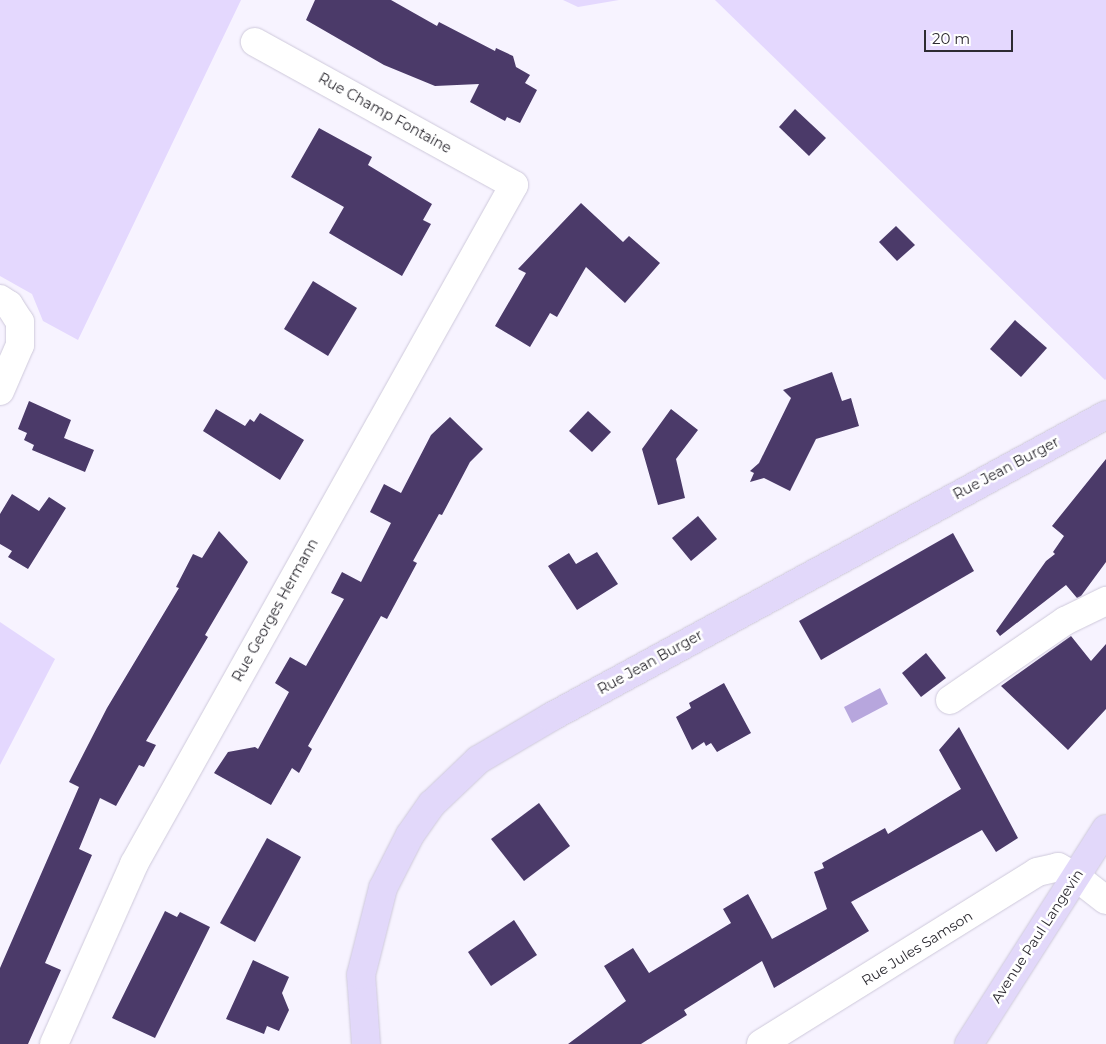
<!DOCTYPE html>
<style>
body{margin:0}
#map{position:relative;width:1106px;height:1044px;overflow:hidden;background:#f7f3ff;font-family:Montserrat,sans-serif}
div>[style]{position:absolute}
.green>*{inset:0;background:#e4d8fe}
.water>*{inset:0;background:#b7a6dd}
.building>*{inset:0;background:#4b3a69}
.roads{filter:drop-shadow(0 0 1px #cec9db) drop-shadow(0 0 1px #cec9db)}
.minor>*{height:28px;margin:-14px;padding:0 14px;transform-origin:14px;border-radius:14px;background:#fff}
.major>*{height:28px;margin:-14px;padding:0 14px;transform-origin:14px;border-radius:14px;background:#e2d8fa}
span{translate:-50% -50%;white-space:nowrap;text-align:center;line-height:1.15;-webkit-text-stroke:5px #fff;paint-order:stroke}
.street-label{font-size:14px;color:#2d2b32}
.scale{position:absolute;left:924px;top:30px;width:89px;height:22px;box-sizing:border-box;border:2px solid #2d2b32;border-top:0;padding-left:6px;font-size:15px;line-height:18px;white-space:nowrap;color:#2d2b32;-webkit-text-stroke:4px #fff;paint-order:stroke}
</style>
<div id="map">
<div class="green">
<div style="clip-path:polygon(0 0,241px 0,78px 340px,43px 321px,32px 294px,0 276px)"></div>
<div style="clip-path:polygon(563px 0,619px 0,578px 7px)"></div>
<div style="clip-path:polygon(715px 0,1106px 0,1106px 379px,1105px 380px)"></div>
<div style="clip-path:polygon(0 622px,55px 659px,0 765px)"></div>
</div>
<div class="water">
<div style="clip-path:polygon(880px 688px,888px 704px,852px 723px,844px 707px)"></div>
</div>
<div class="building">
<div style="clip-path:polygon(315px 0,391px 0,437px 26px,439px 22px,495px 51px,496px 48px,513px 56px,516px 67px,530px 75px,525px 83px,537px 90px,520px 123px,507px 117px,505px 121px,470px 102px,479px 84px,435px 86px,384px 65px,306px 20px)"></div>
<div style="clip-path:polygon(795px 109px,826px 138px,809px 156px,779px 127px)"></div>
<div style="clip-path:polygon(319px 128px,372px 157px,368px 165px,432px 204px,423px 220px,431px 224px,402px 276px,329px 233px,344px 207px,291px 177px)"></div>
<div style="clip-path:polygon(581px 203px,623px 242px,629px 236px,660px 263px,625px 303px,586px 267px,557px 317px,550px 313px,530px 347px,495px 326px,526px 273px,518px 269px)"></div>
<div style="clip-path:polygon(896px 226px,915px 245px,897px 261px,879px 242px)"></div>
<div style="clip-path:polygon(313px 281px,357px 308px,328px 356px,284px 329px)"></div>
<div style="clip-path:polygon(1015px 320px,1047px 348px,1021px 377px,990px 349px)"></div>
<div style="clip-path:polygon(832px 372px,842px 401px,851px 398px,859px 426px,816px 439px,790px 491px,764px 478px,750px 482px,754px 473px,750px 471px,759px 463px,791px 398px,783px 390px)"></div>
<div style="clip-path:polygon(29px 401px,71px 420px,64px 438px,94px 450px,85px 472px,32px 450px,34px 445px,24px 440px,27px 433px,18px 429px)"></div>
<div style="clip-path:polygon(216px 409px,245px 426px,250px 419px,254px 422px,260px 413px,304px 440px,280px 480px,203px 431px)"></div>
<div style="clip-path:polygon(671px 409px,698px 430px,676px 459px,685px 498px,658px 505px,642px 449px)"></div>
<div style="clip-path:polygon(588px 411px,611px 432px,592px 452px,569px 431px)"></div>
<div style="clip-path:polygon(450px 417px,483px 449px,470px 462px,442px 515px,439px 514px,413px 561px,417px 563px,387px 619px,381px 616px,308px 746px,312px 749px,299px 773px,292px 768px,271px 805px,214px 773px,228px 752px,255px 747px,258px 749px,289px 692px,275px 683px,290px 657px,306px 666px,344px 599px,331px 593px,342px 572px,361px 582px,391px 523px,370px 512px,384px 484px,401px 493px,431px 435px)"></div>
<div style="clip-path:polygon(1106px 459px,1106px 562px,1081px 596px,1077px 598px,1066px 585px,1000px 636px,996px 631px,1046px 561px,1055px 554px,1053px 552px,1064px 536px,1052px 526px)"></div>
<div style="clip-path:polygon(12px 494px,39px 511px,49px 497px,66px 508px,28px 569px,8px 557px,12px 551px,0 544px,0 514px)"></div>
<div style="clip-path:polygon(698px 516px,717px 539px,691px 561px,672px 538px)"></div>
<div style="clip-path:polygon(219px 531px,248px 562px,205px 635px,208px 637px,146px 741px,156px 745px,144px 767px,139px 765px,116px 806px,100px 798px,79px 849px,92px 855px,45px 963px,61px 970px,28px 1044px,0 1044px,0 968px,79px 787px,69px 782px,107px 708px,179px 588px,176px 587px,193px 554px,202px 558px)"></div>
<div style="clip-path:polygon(953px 533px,974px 571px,821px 660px,799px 621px)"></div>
<div style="clip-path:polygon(597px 552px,618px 584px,577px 610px,548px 566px,569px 553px,576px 564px)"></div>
<div style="clip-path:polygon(1071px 636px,1091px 661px,1106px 644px,1106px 709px,1068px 750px,1001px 686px)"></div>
<div style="clip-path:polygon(926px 653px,946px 678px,921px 697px,902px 673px)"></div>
<div style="clip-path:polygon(724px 683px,751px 733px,717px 752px,711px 743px,706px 746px,704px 742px,692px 750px,676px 717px,691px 708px,689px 703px)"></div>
<div style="clip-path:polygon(959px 727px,1018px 838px,996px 852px,982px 830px,851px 902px,869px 931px,774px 988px,762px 961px,684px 1010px,687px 1015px,641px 1044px,568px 1044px,626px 1001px,604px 966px,633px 948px,649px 973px,731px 923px,723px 909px,748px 894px,772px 939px,827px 909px,814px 872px,824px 868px,822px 863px,885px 828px,888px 834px,961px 789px,939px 750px)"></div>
<div style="clip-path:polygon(539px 803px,570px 846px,524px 881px,491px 839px)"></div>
<div style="clip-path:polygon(267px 838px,301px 857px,255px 942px,220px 923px)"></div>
<div style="clip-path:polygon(165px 911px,177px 917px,180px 912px,210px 927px,155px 1038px,112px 1018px)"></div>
<div style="clip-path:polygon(514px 920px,537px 955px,491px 986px,468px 952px)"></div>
<div style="clip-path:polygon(253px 960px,289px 977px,282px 993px,289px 1010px,279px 1031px,267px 1026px,264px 1034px,226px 1019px)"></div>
</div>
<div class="roads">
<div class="minor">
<div style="left:0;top:299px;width:11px;rotate:34deg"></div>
<div style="left:9px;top:305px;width:20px;rotate:57deg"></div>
<div style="left:20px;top:322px;width:23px;rotate:90deg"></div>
<div style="left:20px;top:345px;width:50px;rotate:113.5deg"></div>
<div style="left:950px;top:700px;width:140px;rotate:-34.5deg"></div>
<div style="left:1065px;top:621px;width:46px;rotate:-26deg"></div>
<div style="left:54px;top:1044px;width:197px;rotate:-66deg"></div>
<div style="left:134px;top:864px;width:778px;rotate:-60.77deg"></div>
<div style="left:514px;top:185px;width:296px;rotate:-151.1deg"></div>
<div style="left:761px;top:1044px;width:325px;rotate:-31.9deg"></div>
<div style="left:1037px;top:872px;width:22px;rotate:-13deg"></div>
<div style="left:1058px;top:867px;width:19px;rotate:28deg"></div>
<div style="left:1075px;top:876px;width:39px;rotate:38deg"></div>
</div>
<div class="major">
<div style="left:366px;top:1044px;width:69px;rotate:-94.1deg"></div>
<div style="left:361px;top:975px;width:90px;rotate:-75.8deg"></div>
<div style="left:383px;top:888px;width:59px;rotate:-63deg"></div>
<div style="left:410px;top:835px;width:38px;rotate:-55deg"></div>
<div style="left:432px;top:804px;width:64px;rotate:-43.7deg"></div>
<div style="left:478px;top:760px;width:85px;rotate:-30.5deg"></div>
<div style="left:551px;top:717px;width:632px;rotate:-28.55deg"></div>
<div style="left:969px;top:1044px;width:255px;rotate:-57.5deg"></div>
</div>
</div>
<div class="street-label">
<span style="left:385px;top:113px;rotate:29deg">Rue Champ Fontaine</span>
<span style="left:1006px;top:468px;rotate:-28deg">Rue Jean Burger</span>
<span style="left:275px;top:610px;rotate:-61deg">Rue Georges Hermann</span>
<span style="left:650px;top:662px;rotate:-29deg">Rue Jean Burger</span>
<span style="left:1037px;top:936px;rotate:-57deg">Avenue Paul Langevin</span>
<span style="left:917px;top:948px;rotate:-32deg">Rue Jules Samson</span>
</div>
<div class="scale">20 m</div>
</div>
